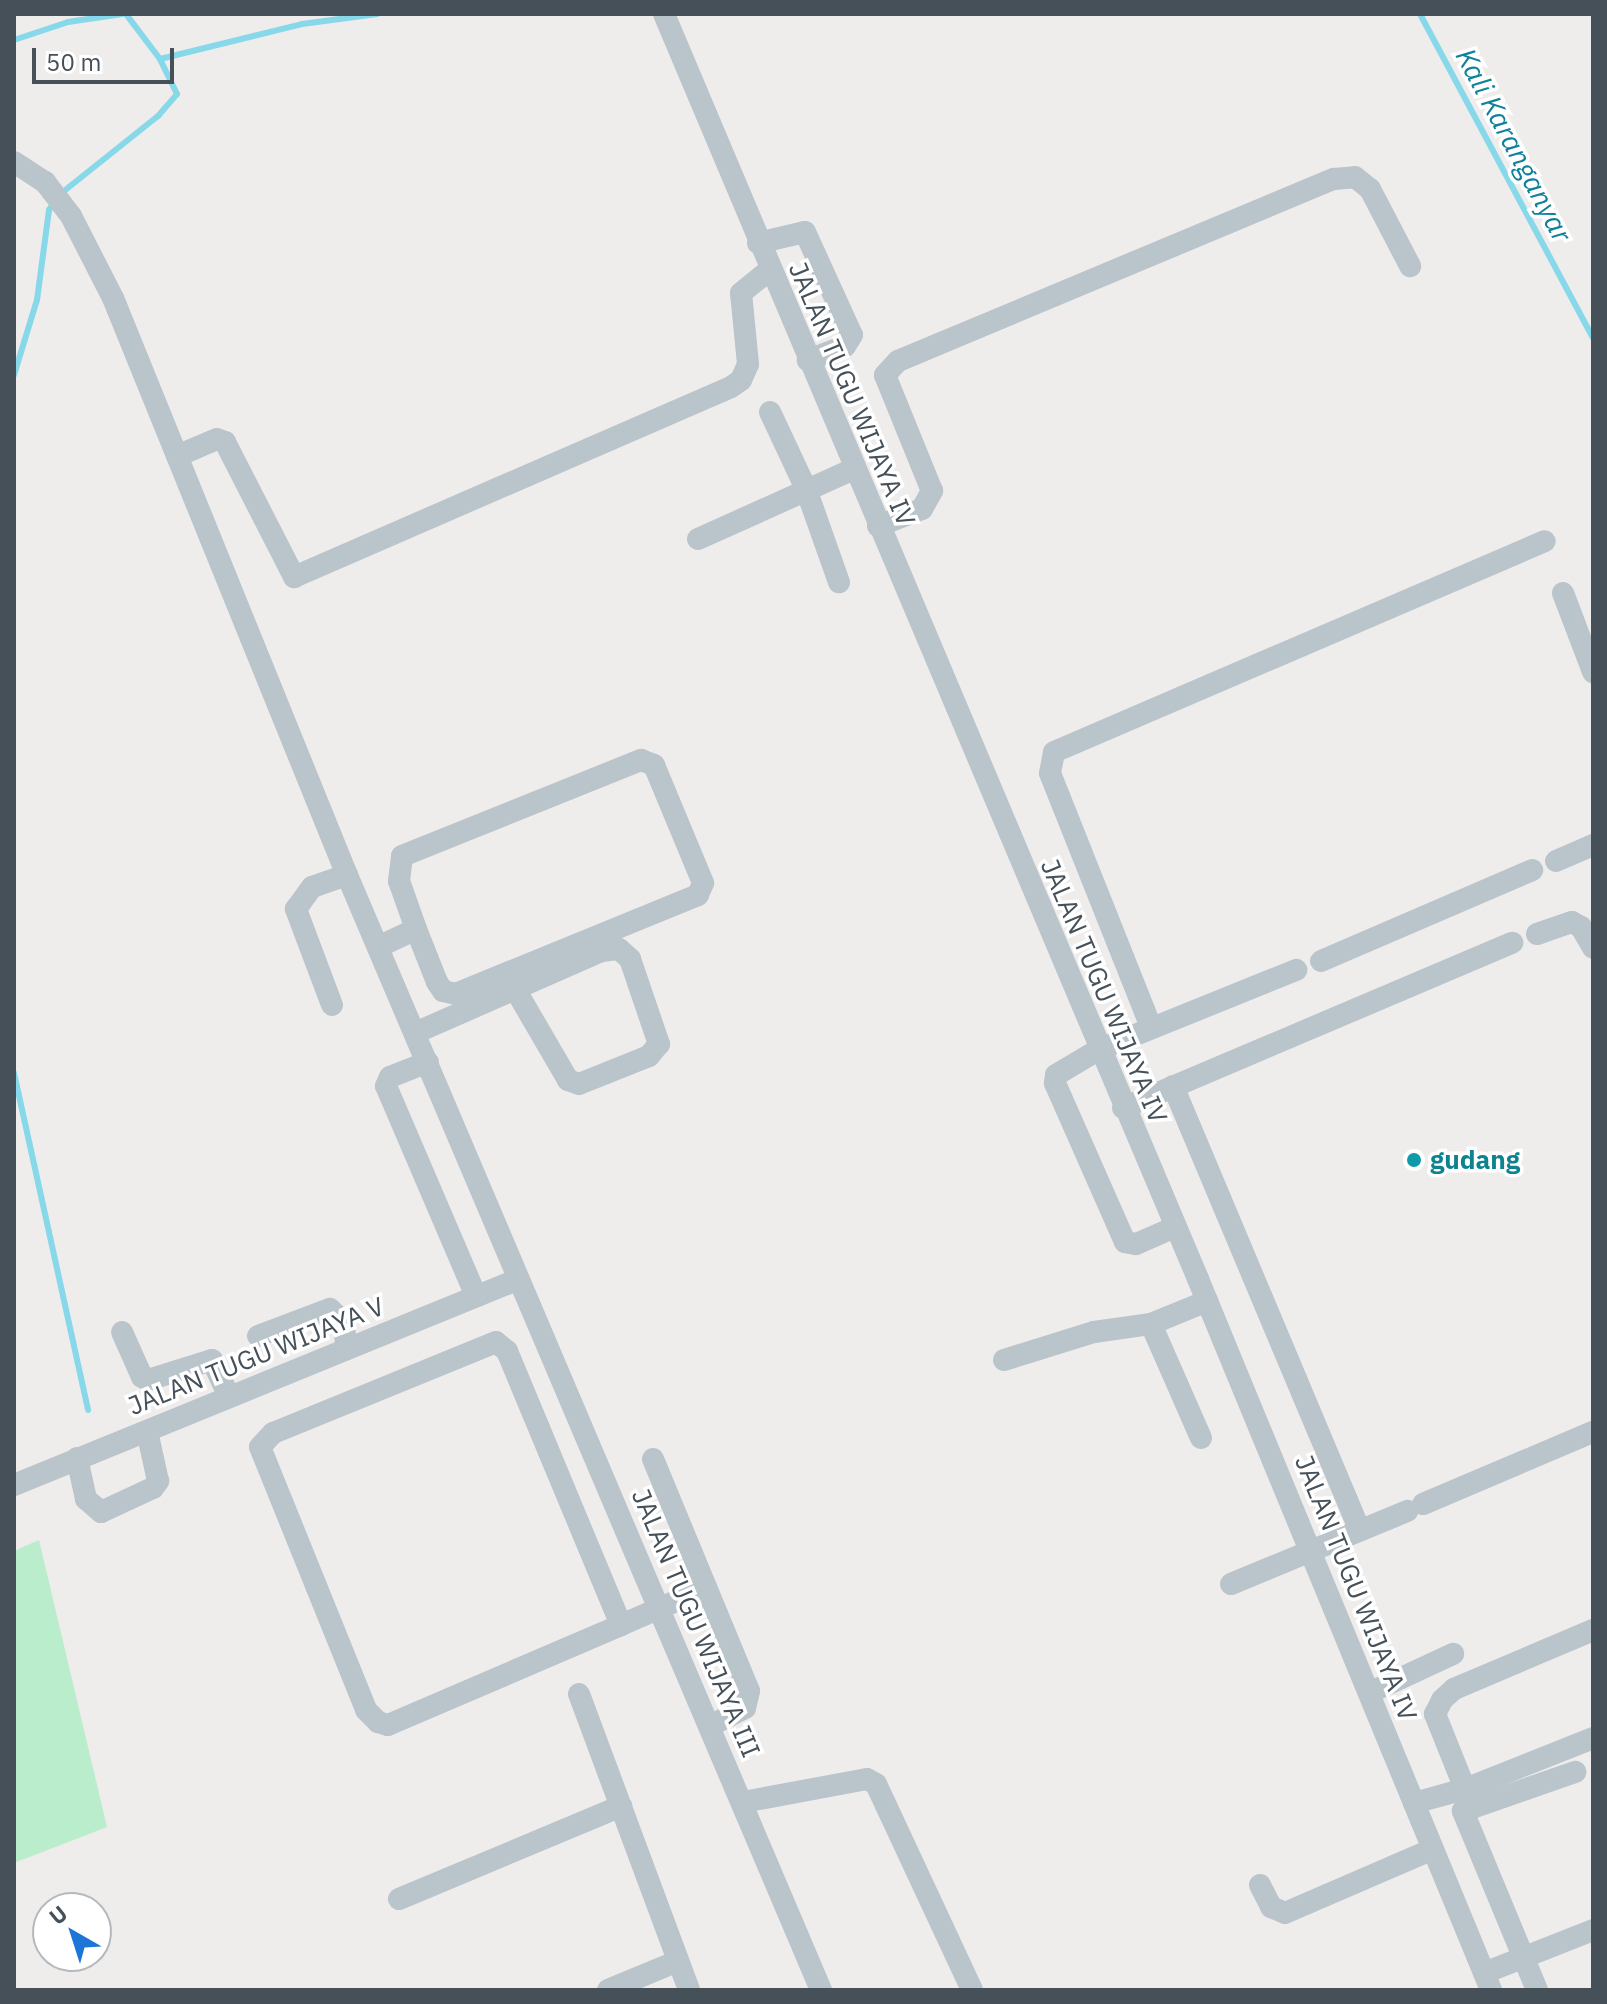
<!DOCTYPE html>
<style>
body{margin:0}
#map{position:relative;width:1607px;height:2004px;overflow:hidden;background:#efecec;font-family:"IBM Plex Sans",sans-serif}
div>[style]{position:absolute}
.green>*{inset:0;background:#baedcc}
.stream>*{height:6px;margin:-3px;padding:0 3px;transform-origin:3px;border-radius:3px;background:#87d8e9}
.minor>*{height:22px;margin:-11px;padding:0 11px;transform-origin:11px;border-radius:11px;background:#bac4cb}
.dots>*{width:22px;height:22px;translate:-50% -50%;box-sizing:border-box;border:4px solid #fff;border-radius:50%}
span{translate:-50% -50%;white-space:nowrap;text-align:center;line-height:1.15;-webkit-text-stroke:7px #fff;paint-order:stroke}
.street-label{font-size:26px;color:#455059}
.culture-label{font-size:26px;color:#0d838f;font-weight:700}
.left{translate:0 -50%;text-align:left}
.water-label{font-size:28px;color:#0f819a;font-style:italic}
.frame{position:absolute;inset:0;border:16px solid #455059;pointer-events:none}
.north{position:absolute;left:32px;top:1892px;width:80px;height:80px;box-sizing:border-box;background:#fff;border:2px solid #b5b9bd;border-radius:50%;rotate:321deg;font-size:22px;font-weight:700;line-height:32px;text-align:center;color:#455059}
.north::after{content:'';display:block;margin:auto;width:28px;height:36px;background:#1d75d8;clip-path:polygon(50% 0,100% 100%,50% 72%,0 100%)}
.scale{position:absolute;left:32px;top:48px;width:142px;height:36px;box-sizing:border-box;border:4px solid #455059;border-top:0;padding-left:10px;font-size:24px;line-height:28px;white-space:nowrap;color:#455059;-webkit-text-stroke:6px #fff;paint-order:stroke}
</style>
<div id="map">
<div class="green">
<div style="clip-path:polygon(39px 1540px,107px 1827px,14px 1863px,14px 1551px)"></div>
</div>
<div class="stream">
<div style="left:1420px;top:14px;width:367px;rotate:61.9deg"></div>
<div style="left:14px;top:40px;width:57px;rotate:-18.4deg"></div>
<div style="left:68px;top:22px;width:55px;rotate:-8.4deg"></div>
<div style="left:160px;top:59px;width:146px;rotate:-13.8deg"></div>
<div style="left:302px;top:24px;width:76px;rotate:-7.6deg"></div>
<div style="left:14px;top:375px;width:78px;rotate:-73deg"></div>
<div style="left:37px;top:300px;width:91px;rotate:-82.4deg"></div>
<div style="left:49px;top:210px;width:18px;rotate:-56deg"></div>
<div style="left:59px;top:195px;width:127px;rotate:-38.6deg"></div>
<div style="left:158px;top:116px;width:29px;rotate:-49deg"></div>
<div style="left:177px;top:94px;width:39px;rotate:-116deg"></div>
<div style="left:160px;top:59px;width:56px;rotate:-127.1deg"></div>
<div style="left:14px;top:1073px;width:345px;rotate:77.6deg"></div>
</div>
<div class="minor">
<div style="left:664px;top:14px;width:1373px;rotate:67.11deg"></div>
<div style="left:1198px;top:1279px;width:769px;rotate:67.6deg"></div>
<div style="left:14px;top:162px;width:37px;rotate:33deg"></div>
<div style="left:45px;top:182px;width:43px;rotate:52.6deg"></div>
<div style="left:71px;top:216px;width:92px;rotate:62.9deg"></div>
<div style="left:113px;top:298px;width:623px;rotate:67.93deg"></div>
<div style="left:347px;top:875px;width:1212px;rotate:66.97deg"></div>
<div style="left:758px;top:243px;width:48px;rotate:-13.2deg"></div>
<div style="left:805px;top:232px;width:113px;rotate:65.5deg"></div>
<div style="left:852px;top:335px;width:13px;rotate:122deg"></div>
<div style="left:845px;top:346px;width:40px;rotate:159deg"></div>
<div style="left:770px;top:412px;width:85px;rotate:64.9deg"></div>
<div style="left:806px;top:489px;width:99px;rotate:70.5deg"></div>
<div style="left:177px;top:456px;width:43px;rotate:-23deg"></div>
<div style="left:217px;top:439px;width:9px;rotate:21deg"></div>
<div style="left:225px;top:442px;width:152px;rotate:62.9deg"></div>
<div style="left:294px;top:577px;width:477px;rotate:-23.5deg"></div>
<div style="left:731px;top:387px;width:12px;rotate:-35deg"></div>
<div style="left:741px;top:380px;width:17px;rotate:-66deg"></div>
<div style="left:748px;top:364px;width:71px;rotate:-95.6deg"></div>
<div style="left:741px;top:293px;width:36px;rotate:-39deg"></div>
<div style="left:878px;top:526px;width:47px;rotate:-21.1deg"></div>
<div style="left:922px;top:509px;width:21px;rotate:-61deg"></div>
<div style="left:932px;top:491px;width:125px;rotate:-112.1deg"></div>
<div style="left:885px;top:375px;width:19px;rotate:-47deg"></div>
<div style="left:898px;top:361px;width:472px;rotate:-22.7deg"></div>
<div style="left:1334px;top:179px;width:21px;rotate:-5deg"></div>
<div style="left:1355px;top:177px;width:19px;rotate:39deg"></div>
<div style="left:1370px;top:189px;width:87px;rotate:62.5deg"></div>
<div style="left:698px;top:539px;width:171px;rotate:-24.2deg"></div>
<div style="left:1563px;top:593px;width:85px;rotate:69.2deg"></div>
<div style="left:1556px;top:861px;width:40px;rotate:-23.4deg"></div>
<div style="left:1537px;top:934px;width:37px;rotate:-19deg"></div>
<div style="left:1572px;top:922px;width:10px;rotate:29deg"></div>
<div style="left:1581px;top:927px;width:24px;rotate:60deg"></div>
<div style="left:378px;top:947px;width:42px;rotate:-25.3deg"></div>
<div style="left:416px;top:929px;width:51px;rotate:-109.5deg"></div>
<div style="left:399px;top:881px;width:25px;rotate:-83deg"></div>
<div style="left:402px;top:856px;width:258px;rotate:-21.9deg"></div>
<div style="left:641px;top:760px;width:14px;rotate:21deg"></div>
<div style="left:654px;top:765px;width:128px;rotate:67.4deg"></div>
<div style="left:703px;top:883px;width:13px;rotate:113deg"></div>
<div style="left:698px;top:895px;width:261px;rotate:157.8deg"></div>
<div style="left:456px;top:994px;width:13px;rotate:-167deg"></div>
<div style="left:443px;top:991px;width:11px;rotate:-124deg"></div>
<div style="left:437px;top:982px;width:57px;rotate:-111.6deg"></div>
<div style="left:1321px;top:961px;width:230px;rotate:-23.3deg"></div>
<div style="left:332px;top:1005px;width:103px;rotate:-110.6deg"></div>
<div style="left:296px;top:909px;width:27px;rotate:-54deg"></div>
<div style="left:312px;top:887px;width:37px;rotate:-19deg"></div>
<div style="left:1151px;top:1027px;width:273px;rotate:-111.7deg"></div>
<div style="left:1050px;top:773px;width:21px;rotate:-79deg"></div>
<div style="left:1054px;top:752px;width:534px;rotate:-23.25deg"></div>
<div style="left:415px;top:1033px;width:109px;rotate:-23.7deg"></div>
<div style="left:515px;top:989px;width:94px;rotate:-23.8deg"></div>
<div style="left:601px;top:951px;width:18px;rotate:-6deg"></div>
<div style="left:619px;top:949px;width:15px;rotate:42deg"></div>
<div style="left:630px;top:959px;width:90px;rotate:71.2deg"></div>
<div style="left:659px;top:1044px;width:16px;rotate:130deg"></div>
<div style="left:649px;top:1056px;width:75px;rotate:158.2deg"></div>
<div style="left:579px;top:1084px;width:12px;rotate:-160deg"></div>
<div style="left:568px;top:1080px;width:105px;rotate:-120.2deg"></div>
<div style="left:428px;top:1062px;width:41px;rotate:158.5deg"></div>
<div style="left:390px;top:1077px;width:10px;rotate:114deg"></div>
<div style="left:386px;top:1086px;width:228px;rotate:66.8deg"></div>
<div style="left:1173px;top:1086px;width:480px;rotate:67.2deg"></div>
<div style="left:1123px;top:1108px;width:423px;rotate:-23deg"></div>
<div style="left:1175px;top:1227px;width:43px;rotate:156.4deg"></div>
<div style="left:1136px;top:1244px;width:11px;rotate:-170deg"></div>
<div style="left:1125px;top:1242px;width:174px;rotate:-113.8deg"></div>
<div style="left:1055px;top:1083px;width:8px;rotate:-83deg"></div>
<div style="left:1056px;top:1075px;width:49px;rotate:-30.8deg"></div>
<div style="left:1098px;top:1050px;width:214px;rotate:-22deg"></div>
<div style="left:122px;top:1332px;width:49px;rotate:66deg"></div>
<div style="left:142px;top:1377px;width:7px;rotate:27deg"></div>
<div style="left:148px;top:1380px;width:67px;rotate:-17.4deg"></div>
<div style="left:212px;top:1360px;width:40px;rotate:65deg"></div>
<div style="left:258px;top:1336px;width:77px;rotate:-20.6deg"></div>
<div style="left:330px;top:1309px;width:18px;rotate:43deg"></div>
<div style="left:343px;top:1321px;width:28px;rotate:82deg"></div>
<div style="left:1004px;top:1360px;width:94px;rotate:-17.3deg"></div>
<div style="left:1094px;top:1332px;width:58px;rotate:-8deg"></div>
<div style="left:1201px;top:1438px;width:124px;rotate:-113.7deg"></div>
<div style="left:1151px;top:1324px;width:61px;rotate:-22.3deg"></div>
<div style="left:77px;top:1458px;width:42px;rotate:77.6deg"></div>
<div style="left:86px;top:1499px;width:20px;rotate:41deg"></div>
<div style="left:101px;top:1512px;width:57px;rotate:-24.8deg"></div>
<div style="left:153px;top:1488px;width:9px;rotate:-54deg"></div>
<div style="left:158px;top:1481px;width:51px;rotate:-102.4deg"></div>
<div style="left:653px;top:1459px;width:251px;rotate:67.5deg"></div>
<div style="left:749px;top:1691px;width:17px;rotate:103deg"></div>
<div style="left:745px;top:1708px;width:39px;rotate:153deg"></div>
<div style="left:14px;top:1485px;width:545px;rotate:-22.19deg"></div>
<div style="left:1423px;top:1504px;width:185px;rotate:-23deg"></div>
<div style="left:1231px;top:1584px;width:191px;rotate:-22.5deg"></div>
<div style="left:621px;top:1625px;width:297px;rotate:-112.6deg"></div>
<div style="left:507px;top:1351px;width:14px;rotate:-141deg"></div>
<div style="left:496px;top:1342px;width:241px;rotate:157.8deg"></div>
<div style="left:273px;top:1433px;width:19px;rotate:133deg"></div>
<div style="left:260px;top:1447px;width:284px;rotate:68deg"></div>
<div style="left:366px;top:1710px;width:17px;rotate:45deg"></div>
<div style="left:378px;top:1722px;width:10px;rotate:17deg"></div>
<div style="left:388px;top:1725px;width:254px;rotate:-23.2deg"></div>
<div style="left:621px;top:1625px;width:93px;rotate:-23.5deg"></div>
<div style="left:1369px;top:1693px;width:93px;rotate:-24.9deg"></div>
<div style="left:579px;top:1694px;width:316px;rotate:69.6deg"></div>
<div style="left:1465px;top:1789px;width:81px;rotate:-111.8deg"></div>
<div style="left:1435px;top:1714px;width:16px;rotate:-63deg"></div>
<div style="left:1442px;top:1700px;width:16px;rotate:-43deg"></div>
<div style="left:1454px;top:1689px;width:151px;rotate:-23deg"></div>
<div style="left:743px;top:1802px;width:126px;rotate:-10.5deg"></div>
<div style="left:867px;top:1779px;width:10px;rotate:29deg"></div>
<div style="left:876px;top:1784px;width:227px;rotate:65deg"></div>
<div style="left:1414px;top:1803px;width:53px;rotate:-15.4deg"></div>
<div style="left:1465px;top:1789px;width:138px;rotate:-21.7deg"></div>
<div style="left:1260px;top:1885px;width:25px;rotate:63deg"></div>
<div style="left:1271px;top:1907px;width:15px;rotate:23deg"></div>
<div style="left:1285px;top:1913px;width:161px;rotate:-23.4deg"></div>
<div style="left:399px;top:1899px;width:241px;rotate:-22.7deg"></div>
<div style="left:1484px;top:1973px;width:117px;rotate:-21.5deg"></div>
<div style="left:608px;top:1990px;width:76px;rotate:-22.5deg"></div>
<div style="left:1537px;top:1990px;width:194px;rotate:-112.5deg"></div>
<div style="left:1463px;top:1811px;width:119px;rotate:-19.2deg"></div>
</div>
<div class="dots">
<div style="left:1414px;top:1160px;background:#0f9aa8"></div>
</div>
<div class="street-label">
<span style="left:852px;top:394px;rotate:67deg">JALAN TUGU WIJAYA IV</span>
<span style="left:1104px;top:991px;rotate:67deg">JALAN TUGU WIJAYA IV</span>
<span style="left:256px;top:1356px;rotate:-22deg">JALAN TUGU WIJAYA V</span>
<span style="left:1356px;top:1588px;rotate:68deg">JALAN TUGU WIJAYA IV</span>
<span style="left:696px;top:1623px;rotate:67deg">JALAN TUGU WIJAYA III</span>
</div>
<div class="culture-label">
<span class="left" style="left:1430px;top:1160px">gudang</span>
</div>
<div class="water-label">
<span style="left:1514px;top:145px;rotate:62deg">Kali Karanganyar</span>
</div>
<div class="frame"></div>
<div class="north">U</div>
<div class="scale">50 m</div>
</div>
